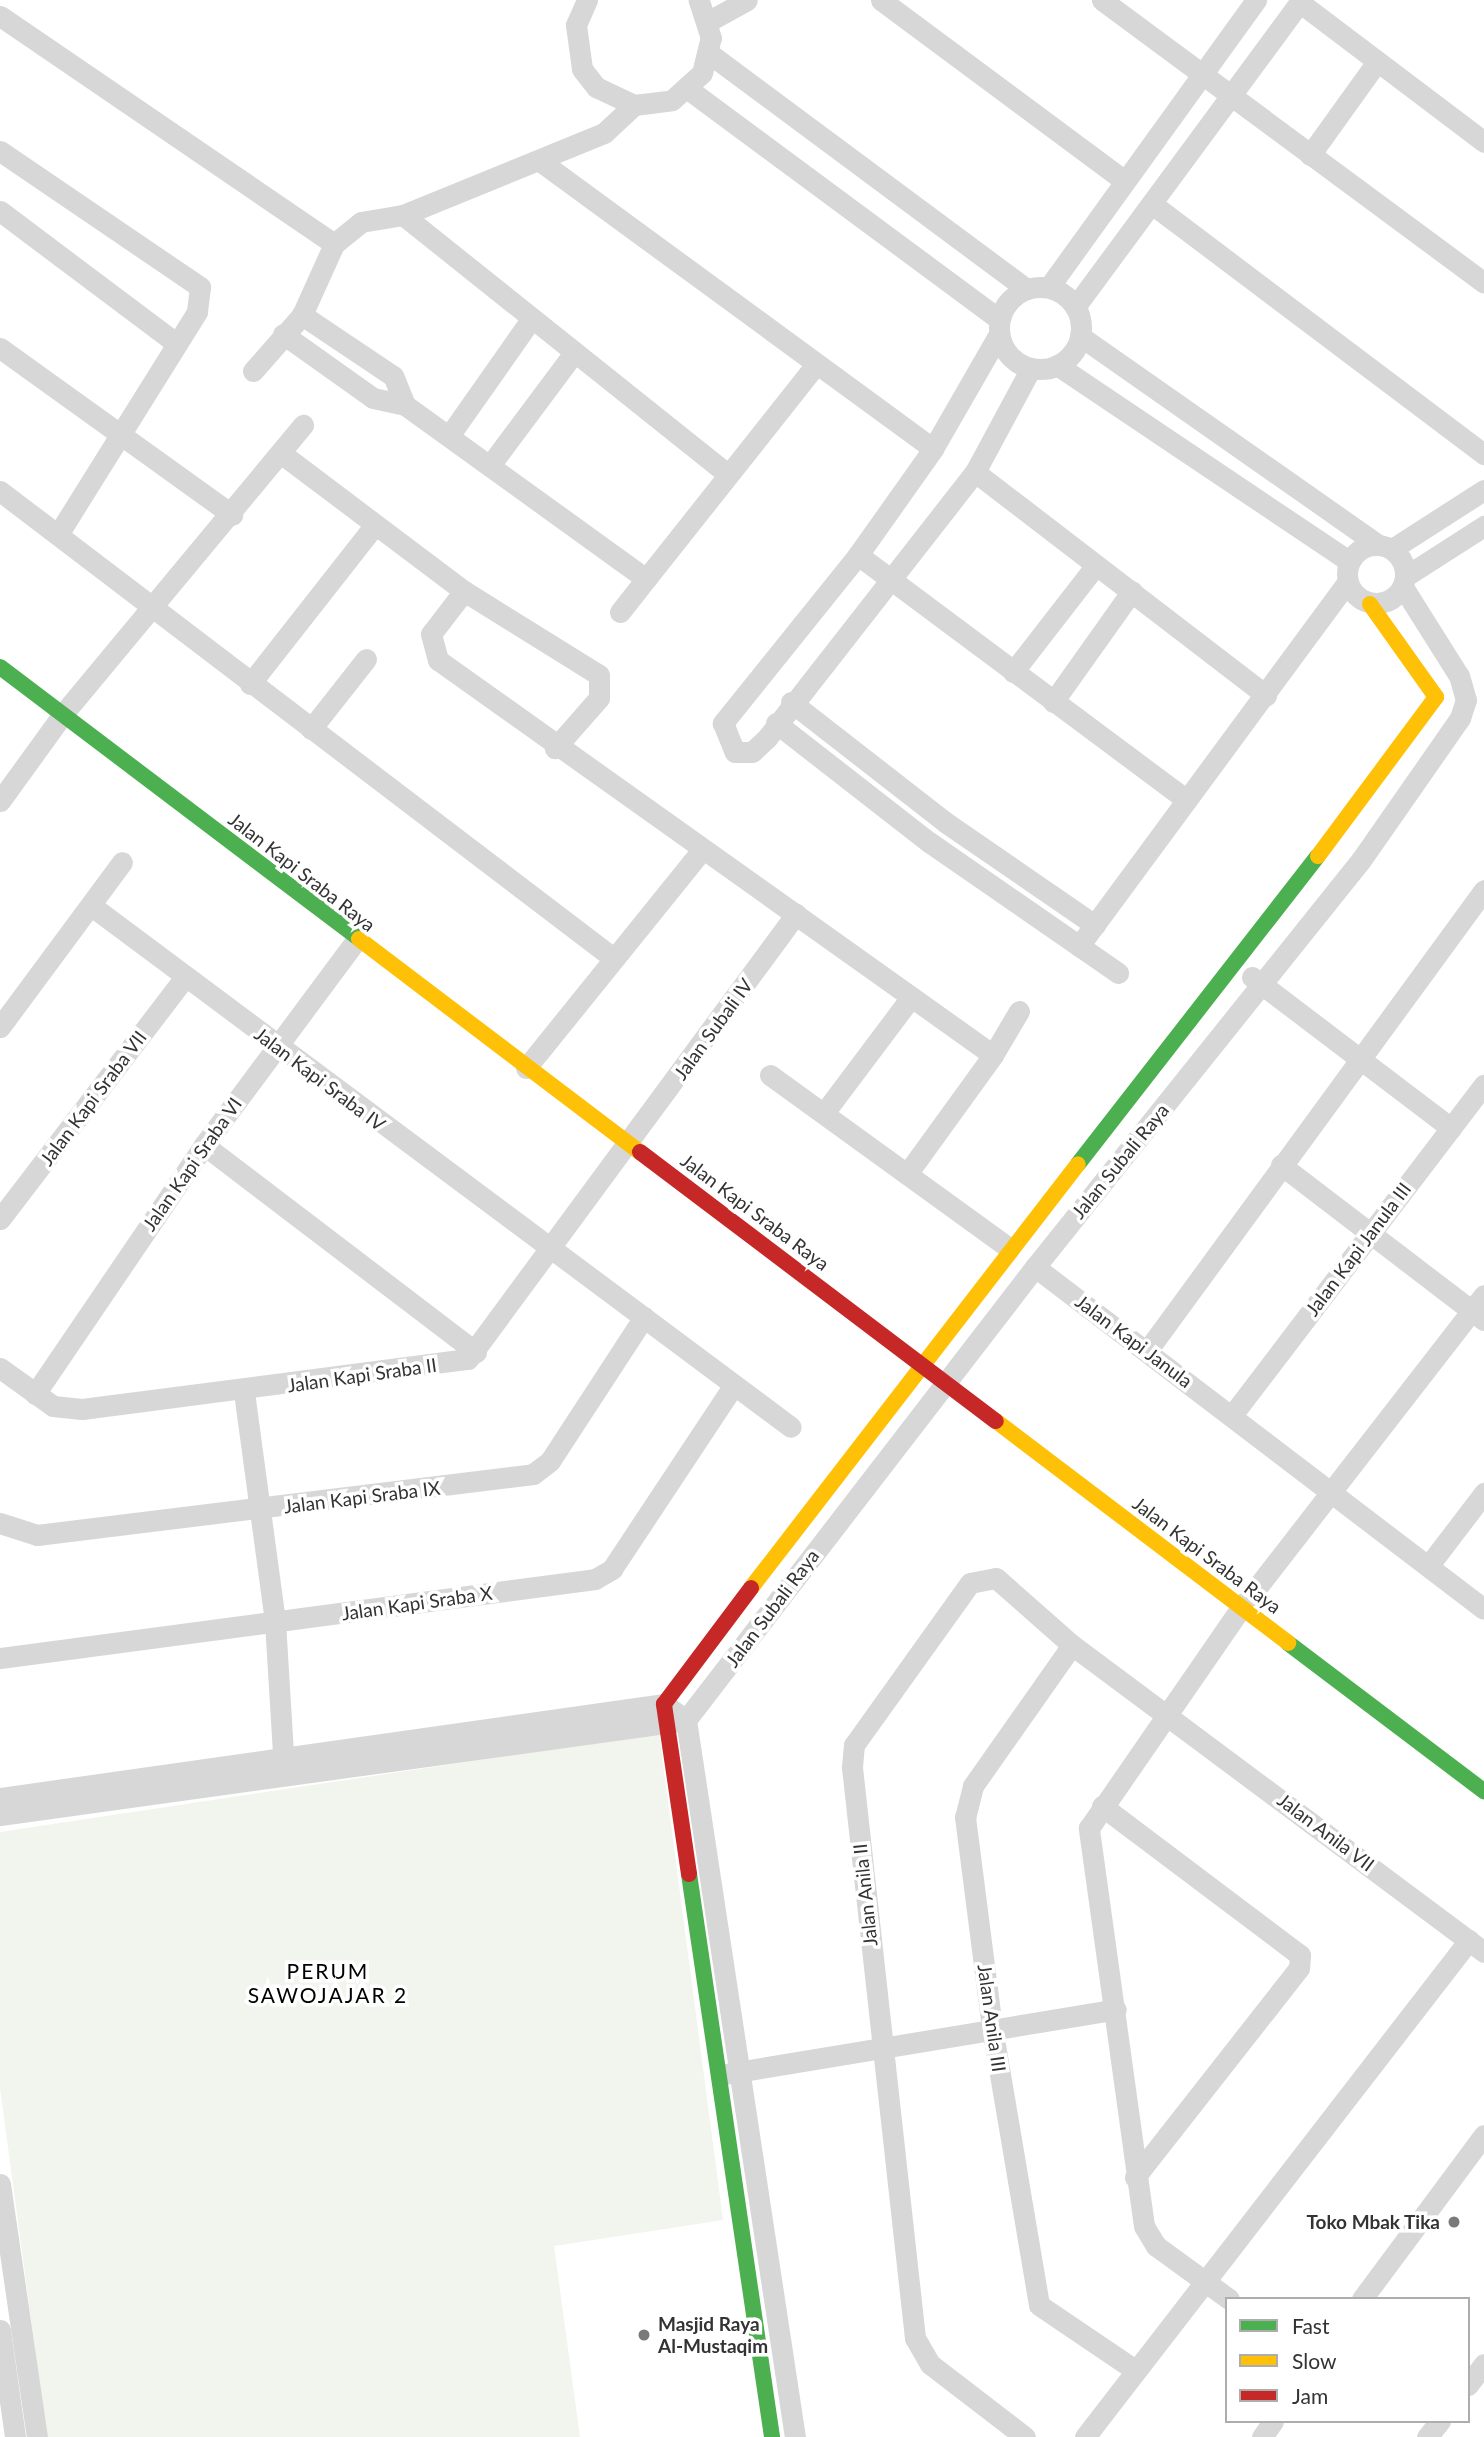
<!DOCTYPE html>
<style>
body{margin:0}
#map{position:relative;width:1484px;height:2437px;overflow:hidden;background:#fff;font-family:Lato,sans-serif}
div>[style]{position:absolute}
.green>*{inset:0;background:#f1f5ed}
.street>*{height:21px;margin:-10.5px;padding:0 10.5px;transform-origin:10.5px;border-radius:10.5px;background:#d7d7d7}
.street>.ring{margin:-10.5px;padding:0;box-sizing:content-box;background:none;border:21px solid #d7d7d7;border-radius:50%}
.fast>*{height:16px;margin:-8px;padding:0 8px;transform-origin:8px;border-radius:8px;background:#4caf50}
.slow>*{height:16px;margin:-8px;padding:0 8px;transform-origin:8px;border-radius:8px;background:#ffc107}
.jam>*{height:16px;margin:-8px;padding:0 8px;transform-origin:8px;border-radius:8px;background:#c62828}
.dots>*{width:19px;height:19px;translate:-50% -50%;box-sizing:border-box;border:4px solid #fff;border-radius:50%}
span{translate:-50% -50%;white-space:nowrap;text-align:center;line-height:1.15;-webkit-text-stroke:7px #fff;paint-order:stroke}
.street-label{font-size:19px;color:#333}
.poi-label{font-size:19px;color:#333;font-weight:700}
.right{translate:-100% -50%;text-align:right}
.left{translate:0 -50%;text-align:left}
.neighbourhood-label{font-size:21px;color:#000;letter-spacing:2px}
.legend{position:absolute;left:1225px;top:2297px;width:245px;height:126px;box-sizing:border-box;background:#fff;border:2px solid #adadad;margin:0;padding:9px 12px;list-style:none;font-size:21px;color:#333}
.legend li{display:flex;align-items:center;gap:14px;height:35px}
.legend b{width:35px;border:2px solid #adadad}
</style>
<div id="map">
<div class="green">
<div style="clip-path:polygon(659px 1733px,723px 2220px,554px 2246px,580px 2437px,47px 2437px,0 2088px,0 1832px)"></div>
</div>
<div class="street">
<div style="left:587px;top:0;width:27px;rotate:114deg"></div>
<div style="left:576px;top:25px;width:44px;rotate:82.2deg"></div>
<div style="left:582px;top:69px;width:23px;rotate:52deg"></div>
<div style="left:596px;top:87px;width:42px;rotate:25.3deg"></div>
<div style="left:634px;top:105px;width:38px;rotate:-7deg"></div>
<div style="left:672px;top:100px;width:40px;rotate:-42deg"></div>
<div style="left:702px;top:73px;width:36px;rotate:-76deg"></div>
<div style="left:711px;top:38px;width:40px;rotate:-108deg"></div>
<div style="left:881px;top:0;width:304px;rotate:36.6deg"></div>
<div style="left:1102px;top:0;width:475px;rotate:36.5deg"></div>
<div style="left:1299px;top:2px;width:232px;rotate:37.1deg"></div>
<div style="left:0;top:16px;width:404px;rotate:34.3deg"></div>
<div style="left:334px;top:244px;width:35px;rotate:-39deg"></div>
<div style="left:361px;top:222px;width:43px;rotate:-9.5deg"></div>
<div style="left:403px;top:215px;width:217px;rotate:-22.2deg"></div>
<div style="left:604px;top:133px;width:41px;rotate:-43deg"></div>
<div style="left:709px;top:21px;width:43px;rotate:-28.9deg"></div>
<div style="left:710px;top:54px;width:394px;rotate:36.6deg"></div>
<div style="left:688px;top:89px;width:387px;rotate:36.5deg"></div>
<div style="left:0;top:151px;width:242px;rotate:34.2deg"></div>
<div style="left:200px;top:287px;width:25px;rotate:97deg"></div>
<div style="left:197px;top:312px;width:261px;rotate:122deg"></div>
<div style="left:1310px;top:155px;width:113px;rotate:-54.3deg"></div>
<div style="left:540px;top:161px;width:487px;rotate:36.2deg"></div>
<div style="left:1152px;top:204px;width:416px;rotate:37deg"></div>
<div style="left:0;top:211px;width:221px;rotate:36.9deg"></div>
<div style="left:403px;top:215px;width:415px;rotate:38.6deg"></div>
<div class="ring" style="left:999px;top:287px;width:61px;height:61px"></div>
<div style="left:1049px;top:287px;width:354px;rotate:-54.2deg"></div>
<div style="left:1075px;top:307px;width:381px;rotate:-53.6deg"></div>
<div style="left:283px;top:334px;width:110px;rotate:35.4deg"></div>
<div style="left:373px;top:398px;width:33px;rotate:12deg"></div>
<div style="left:405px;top:405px;width:31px;rotate:-112deg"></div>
<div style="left:393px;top:376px;width:110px;rotate:-146.2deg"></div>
<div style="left:999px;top:334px;width:133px;rotate:119.9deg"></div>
<div style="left:933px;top:449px;width:130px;rotate:125.3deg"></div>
<div style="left:858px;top:555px;width:216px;rotate:128.8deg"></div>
<div style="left:723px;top:723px;width:31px;rotate:68deg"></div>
<div style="left:735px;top:752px;width:17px"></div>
<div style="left:752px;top:752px;width:21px;rotate:-43deg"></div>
<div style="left:767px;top:738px;width:338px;rotate:-52deg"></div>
<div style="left:975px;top:472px;width:118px;rotate:-61.7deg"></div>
<div style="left:1080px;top:336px;width:364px;rotate:35deg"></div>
<div style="left:0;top:348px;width:286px;rotate:35.7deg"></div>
<div style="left:1057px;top:365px;width:352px;rotate:33.9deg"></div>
<div style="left:253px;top:371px;width:74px;rotate:-48.8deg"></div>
<div style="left:302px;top:315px;width:78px;rotate:-65.7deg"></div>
<div style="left:405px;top:405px;width:297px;rotate:35.8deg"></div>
<div style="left:646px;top:579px;width:272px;rotate:-51.6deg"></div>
<div style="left:449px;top:436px;width:139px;rotate:-54.9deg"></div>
<div style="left:282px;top:454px;width:228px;rotate:37deg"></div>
<div style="left:464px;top:591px;width:159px;rotate:31.9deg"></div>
<div style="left:599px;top:675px;width:23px;rotate:90deg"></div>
<div style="left:599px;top:698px;width:67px;rotate:131.3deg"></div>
<div style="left:491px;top:464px;width:137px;rotate:-53.3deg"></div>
<div style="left:975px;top:472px;width:367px;rotate:37.5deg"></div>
<div style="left:0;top:491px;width:769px;rotate:37.29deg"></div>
<div class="ring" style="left:1347px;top:545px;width:37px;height:37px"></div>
<div style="left:1392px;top:549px;width:109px;rotate:-32.7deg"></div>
<div style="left:858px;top:555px;width:410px;rotate:36.7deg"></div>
<div style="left:1406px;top:576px;width:93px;rotate:-32.7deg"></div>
<div style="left:464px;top:591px;width:54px;rotate:127.5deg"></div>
<div style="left:431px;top:634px;width:27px;rotate:75deg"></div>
<div style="left:438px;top:660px;width:681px;rotate:35.44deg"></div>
<div style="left:993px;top:1055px;width:51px;rotate:-59.4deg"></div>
<div style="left:620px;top:612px;width:42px;rotate:-51.8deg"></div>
<div style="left:1013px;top:672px;width:135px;rotate:-52.2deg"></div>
<div style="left:250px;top:684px;width:199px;rotate:-51.9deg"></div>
<div style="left:791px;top:702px;width:195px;rotate:37.9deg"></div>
<div style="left:945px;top:822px;width:182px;rotate:34.5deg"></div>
<div style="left:1053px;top:702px;width:136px;rotate:-54.6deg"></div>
<div style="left:776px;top:723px;width:194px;rotate:37.9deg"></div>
<div style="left:929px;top:842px;width:230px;rotate:34.7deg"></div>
<div style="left:311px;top:729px;width:89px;rotate:-51.8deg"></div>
<div style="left:0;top:801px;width:107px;rotate:-54.1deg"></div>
<div style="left:63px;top:714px;width:376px;rotate:-50.3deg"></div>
<div style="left:93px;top:907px;width:870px;rotate:36.69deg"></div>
<div style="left:1079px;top:946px;width:452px;rotate:-53.6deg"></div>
<div style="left:1252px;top:977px;width:250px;rotate:37.2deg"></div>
<div style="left:0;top:1027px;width:205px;rotate:-53.5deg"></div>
<div style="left:526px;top:1068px;width:279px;rotate:-51.1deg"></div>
<div style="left:770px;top:1075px;width:295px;rotate:35.9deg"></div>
<div style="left:824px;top:1113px;width:145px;rotate:-53.1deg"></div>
<div style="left:204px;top:1145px;width:342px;rotate:37.3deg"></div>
<div style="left:1281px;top:1165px;width:255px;rotate:37.4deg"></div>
<div style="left:907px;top:1174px;width:147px;rotate:-54.1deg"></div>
<div style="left:0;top:1219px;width:305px;rotate:-52.6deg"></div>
<div style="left:1035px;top:1267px;width:564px;rotate:37.3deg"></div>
<div style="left:1147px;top:1351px;width:571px;rotate:-53.83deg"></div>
<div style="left:0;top:1368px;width:65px;rotate:35.6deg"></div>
<div style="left:53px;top:1406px;width:29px;rotate:6deg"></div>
<div style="left:82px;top:1409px;width:389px;rotate:-7.4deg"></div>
<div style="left:468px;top:1359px;width:553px;rotate:-53.61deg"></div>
<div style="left:244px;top:1392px;width:232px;rotate:82.3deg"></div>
<div style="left:275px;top:1622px;width:149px;rotate:86.5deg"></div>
<div style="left:35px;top:1394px;width:301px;rotate:-55.8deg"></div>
<div style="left:204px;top:1145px;width:255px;rotate:-53.4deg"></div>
<div style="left:1233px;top:1414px;width:414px;rotate:-52.7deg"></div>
<div style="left:0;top:1523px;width:39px;rotate:18deg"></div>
<div style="left:37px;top:1535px;width:500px;rotate:-7deg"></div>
<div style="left:533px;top:1474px;width:21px;rotate:-37deg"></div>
<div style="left:550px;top:1461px;width:172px;rotate:-56.9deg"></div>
<div style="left:1429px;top:1565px;width:91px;rotate:-52.6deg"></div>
<div style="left:1072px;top:1645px;width:172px;rotate:125.1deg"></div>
<div style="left:973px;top:1786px;width:32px;rotate:104deg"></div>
<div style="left:965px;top:1817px;width:212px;rotate:82.7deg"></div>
<div style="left:992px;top:2027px;width:282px;rotate:80.4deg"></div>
<div style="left:1039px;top:2305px;width:116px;rotate:34.1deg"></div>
<div style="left:0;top:1658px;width:600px;rotate:-7.56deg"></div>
<div style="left:595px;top:1579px;width:20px;rotate:-30deg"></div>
<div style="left:612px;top:1569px;width:221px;rotate:-56.5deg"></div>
<div style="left:686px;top:1720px;width:572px;rotate:-52.39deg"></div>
<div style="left:1035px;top:1267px;width:521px;rotate:-51.31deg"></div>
<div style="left:1361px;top:860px;width:173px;rotate:-55.1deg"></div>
<div style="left:1460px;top:718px;width:19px;rotate:-72deg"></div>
<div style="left:1466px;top:700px;width:25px;rotate:-106deg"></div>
<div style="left:1459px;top:676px;width:105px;rotate:-122.2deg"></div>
<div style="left:0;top:1798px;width:671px;rotate:-8.06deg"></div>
<div style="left:664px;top:1704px;width:27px;rotate:36deg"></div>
<div style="left:686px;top:1720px;width:725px;rotate:81.36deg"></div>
<div style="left:1102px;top:1806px;width:248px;rotate:37deg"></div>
<div style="left:1300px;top:1955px;width:13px;rotate:94deg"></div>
<div style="left:1299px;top:1968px;width:266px;rotate:128.1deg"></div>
<div style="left:0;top:1815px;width:686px;rotate:-7.87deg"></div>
<div style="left:725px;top:2074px;width:396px;rotate:-9.4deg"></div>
<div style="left:0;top:2184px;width:256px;rotate:81.7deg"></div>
<div style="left:1229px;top:2299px;width:90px;rotate:-144deg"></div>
<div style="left:1156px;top:2246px;width:23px;rotate:-121deg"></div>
<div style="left:1144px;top:2226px;width:402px;rotate:-97.9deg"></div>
<div style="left:1089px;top:1828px;width:267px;rotate:-55.4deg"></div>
<div style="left:1241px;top:1608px;width:396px;rotate:-52.2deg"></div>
<div style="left:1362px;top:2299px;width:204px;rotate:-53.4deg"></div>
<div style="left:0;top:2330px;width:108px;rotate:82deg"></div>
<div style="left:1468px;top:2385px;width:26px;rotate:-53deg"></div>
<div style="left:1025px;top:2437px;width:120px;rotate:-142.5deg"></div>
<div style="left:930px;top:2364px;width:30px;rotate:-120deg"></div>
<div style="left:915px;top:2338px;width:574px;rotate:-96.3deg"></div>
<div style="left:852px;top:1767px;width:22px;rotate:-85deg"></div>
<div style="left:854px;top:1745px;width:199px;rotate:-54.4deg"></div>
<div style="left:970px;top:1583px;width:26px;rotate:-11deg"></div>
<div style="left:996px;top:1578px;width:101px;rotate:41.4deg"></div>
<div style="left:1072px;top:1645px;width:514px;rotate:36.69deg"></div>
<div style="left:1085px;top:2437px;width:628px;rotate:-52.31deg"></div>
<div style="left:1262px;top:2437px;width:19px;rotate:-55deg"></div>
<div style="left:1427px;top:2437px;width:21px;rotate:-51deg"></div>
</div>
<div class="fast">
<div style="left:0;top:667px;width:450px;rotate:37.1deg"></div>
<div style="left:1078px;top:1164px;width:390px;rotate:-52.1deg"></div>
<div style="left:1288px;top:1643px;width:246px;rotate:37.1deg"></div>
<div style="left:689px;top:1874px;width:569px;rotate:81.61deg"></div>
</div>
<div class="slow">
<div style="left:1318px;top:856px;width:198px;rotate:-53.4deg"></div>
<div style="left:1436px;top:697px;width:114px;rotate:-125.4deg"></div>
<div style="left:359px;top:939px;width:353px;rotate:37.2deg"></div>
<div style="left:996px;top:1421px;width:367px;rotate:37.2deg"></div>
<div style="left:751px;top:1588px;width:535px;rotate:-52.36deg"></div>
</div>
<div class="jam">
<div style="left:640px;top:1152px;width:446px;rotate:37.1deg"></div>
<div style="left:689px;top:1874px;width:172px;rotate:-98.4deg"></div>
<div style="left:664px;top:1704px;width:145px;rotate:-53.1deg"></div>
</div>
<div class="dots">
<div style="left:1454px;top:2222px;background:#7a7a7a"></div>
<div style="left:644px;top:2335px;background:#7a7a7a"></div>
</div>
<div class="street-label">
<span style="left:302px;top:872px;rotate:38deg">Jalan Kapi Sraba Raya</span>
<span style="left:713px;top:1029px;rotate:-54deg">Jalan Subali IV</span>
<span style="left:320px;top:1079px;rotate:37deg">Jalan Kapi Sraba IV</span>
<span style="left:93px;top:1098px;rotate:-53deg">Jalan Kapi Sraba VII</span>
<span style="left:1120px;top:1161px;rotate:-51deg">Jalan Subali Raya</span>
<span style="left:192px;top:1164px;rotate:-55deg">Jalan Kapi Sraba VI</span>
<span style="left:755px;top:1212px;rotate:37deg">Jalan Kapi Sraba Raya</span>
<span style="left:1358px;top:1249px;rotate:-53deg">Jalan Kapi Janula III</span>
<span style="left:1134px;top:1341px;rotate:37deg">Jalan Kapi Janula</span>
<span style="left:362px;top:1375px;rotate:-8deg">Jalan Kapi Sraba II</span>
<span style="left:362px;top:1497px;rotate:-7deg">Jalan Kapi Sraba IX</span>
<span style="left:1207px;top:1555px;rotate:37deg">Jalan Kapi Sraba Raya</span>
<span style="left:417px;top:1603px;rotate:-8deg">Jalan Kapi Sraba X</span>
<span style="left:772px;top:1608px;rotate:-53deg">Jalan Subali Raya</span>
<span style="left:1326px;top:1832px;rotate:37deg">Jalan Anila VII</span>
<span style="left:865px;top:1895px;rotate:-96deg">Jalan Anila II</span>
<span style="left:992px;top:2018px;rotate:82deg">Jalan Anila III</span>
</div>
<div class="poi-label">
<span class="right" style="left:1440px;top:2222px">Toko Mbak Tika</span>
<span class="left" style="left:658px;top:2335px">Masjid Raya<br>Al-Mustaqim</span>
</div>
<div class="neighbourhood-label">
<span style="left:328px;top:1983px">PERUM<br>SAWOJAJAR 2</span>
</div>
<ul class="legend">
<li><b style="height:9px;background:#4caf50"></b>Fast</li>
<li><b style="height:9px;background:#ffc107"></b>Slow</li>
<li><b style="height:9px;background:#c62828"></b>Jam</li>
</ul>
</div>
